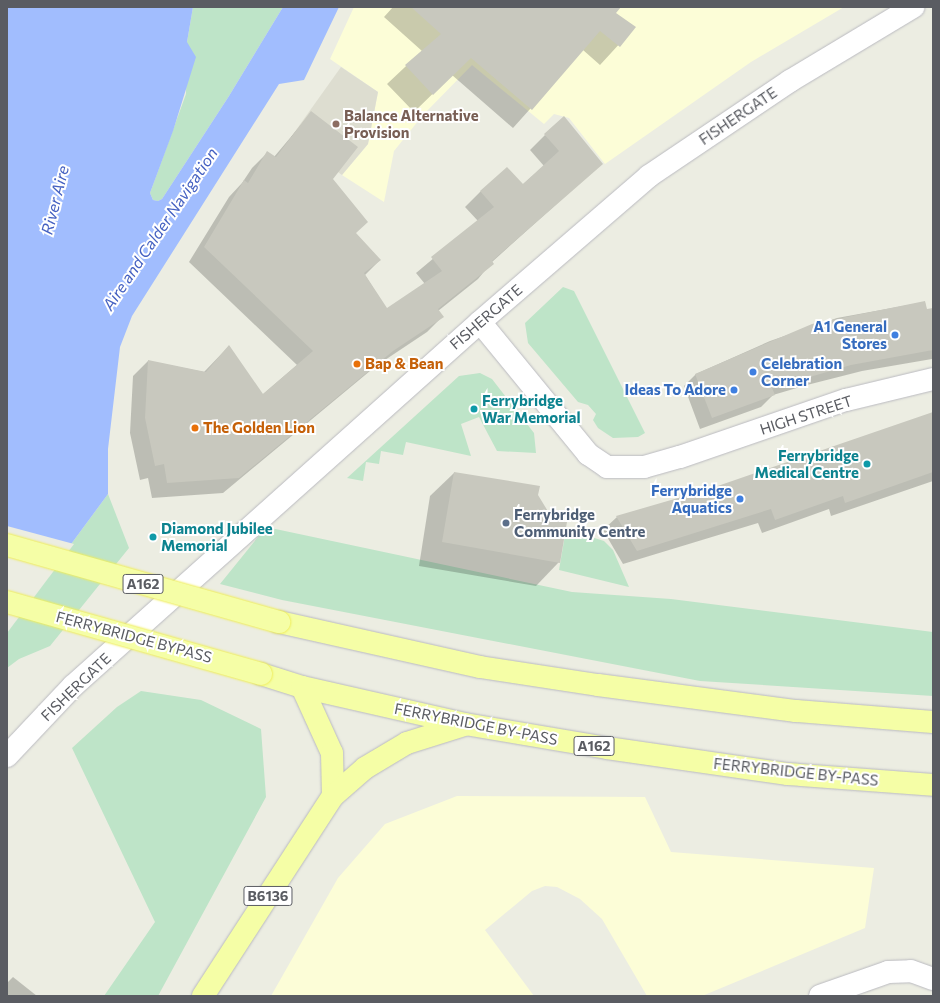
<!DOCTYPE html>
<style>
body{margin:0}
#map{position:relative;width:940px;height:1003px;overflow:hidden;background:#ecede2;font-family:Commissioner,sans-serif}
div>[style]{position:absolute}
.commercial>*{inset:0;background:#fcfdd7}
.education>*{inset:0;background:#ddddd0}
.green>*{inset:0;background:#bee4c8}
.water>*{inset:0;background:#a1bdfe}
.pier>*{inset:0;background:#ecede2}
.shadow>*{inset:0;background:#0003}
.building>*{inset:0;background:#c8c8be}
.roads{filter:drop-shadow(0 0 1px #babac0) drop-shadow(0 0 1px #babac0)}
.tertiary>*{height:22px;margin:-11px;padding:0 11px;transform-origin:11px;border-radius:11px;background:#fff}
.secondary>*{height:22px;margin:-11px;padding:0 11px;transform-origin:11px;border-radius:11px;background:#fff}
.primary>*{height:22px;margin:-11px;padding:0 11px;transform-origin:11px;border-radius:11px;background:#f5fea6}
.bridges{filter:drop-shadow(0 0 1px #efed59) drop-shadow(0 0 1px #efed59)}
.primary-bridge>*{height:22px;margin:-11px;padding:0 11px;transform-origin:11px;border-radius:11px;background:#f5fea6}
.dots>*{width:11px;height:11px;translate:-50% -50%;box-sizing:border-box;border:2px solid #fff;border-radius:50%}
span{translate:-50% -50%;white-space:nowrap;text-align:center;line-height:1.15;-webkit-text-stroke:4px #fff;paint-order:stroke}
.shield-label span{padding:1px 3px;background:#fff;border:1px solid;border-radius:3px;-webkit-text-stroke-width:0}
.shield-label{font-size:14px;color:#5a5c62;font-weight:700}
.education-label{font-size:15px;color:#785e54;font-weight:700}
.left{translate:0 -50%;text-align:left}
.street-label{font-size:15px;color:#5a5c62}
.shop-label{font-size:15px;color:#366cbe;font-weight:700}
.right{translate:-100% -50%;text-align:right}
.food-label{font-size:15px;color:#c56008;font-weight:700}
.culture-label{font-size:15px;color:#0d838f;font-weight:700}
.service-label{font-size:15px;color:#4e5e75;font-weight:700}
.water-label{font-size:16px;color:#4460c1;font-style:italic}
.frame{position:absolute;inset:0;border:8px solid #5a5c62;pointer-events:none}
</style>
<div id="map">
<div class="commercial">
<div style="clip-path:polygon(354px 7px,844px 7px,751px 62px,605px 164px,569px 118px,554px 114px,544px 124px,472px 65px,423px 115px,394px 151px,384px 202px,342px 175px,368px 144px,378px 92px,330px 59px)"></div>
<div style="clip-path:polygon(457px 796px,645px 797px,671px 852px,874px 868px,865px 928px,702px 996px,647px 996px,602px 919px,580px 899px,557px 887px,545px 886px,532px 891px,485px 930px,534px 996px,271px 996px,338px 878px,385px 824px)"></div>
</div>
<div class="education">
<div style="clip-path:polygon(341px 67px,378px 92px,368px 144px,342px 175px,291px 137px)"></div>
</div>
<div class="green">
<div style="clip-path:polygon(193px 7px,283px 7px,229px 96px,162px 199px,158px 201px,153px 200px,150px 193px,186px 94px,187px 42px)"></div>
<div style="clip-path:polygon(563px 287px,574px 291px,645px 433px,638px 437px,613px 438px,598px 428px,593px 420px,596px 414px,588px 405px,578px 402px,528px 343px,525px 323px)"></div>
<div style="clip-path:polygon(480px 373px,492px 379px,534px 433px,536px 453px,497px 451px,479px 417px,461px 424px,471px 456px,406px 442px,403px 455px,381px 451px,379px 464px,366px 462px,363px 481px,347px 478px,459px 376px)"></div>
<div style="clip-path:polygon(108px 494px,129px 548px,50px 646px,19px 659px,7px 668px,7px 631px)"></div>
<div style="clip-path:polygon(266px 527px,572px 592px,671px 599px,933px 632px,933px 696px,700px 681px,282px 600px,220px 584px)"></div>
<div style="clip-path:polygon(566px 529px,604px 541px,613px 550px,629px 587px,559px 570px)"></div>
<div style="clip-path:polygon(141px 691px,201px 700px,261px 729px,266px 797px,158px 996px,104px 996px,155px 922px,72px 748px,117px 707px)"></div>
</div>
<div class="water">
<div style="clip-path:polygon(7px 7px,193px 7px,187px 42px,196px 57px,173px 131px,150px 193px,153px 200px,158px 201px,162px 199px,229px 96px,283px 7px,339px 7px,304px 80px,279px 84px,132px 316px,120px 347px,108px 449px,108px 494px,7px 631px)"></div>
</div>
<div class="pier">
<div style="clip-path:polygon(7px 526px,74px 544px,7px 633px)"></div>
</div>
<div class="shadow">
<div style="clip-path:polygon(393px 7px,619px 7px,615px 13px,634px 28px,600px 65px,583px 50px,513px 128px,452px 75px,414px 112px,387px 84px,422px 51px,384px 17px)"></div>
<div style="clip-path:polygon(311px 113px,332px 179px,355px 233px,380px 260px,365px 275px,387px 310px,425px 284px,416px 273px,478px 221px,465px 207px,480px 192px,507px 168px,522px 185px,544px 166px,530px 150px,545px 135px,601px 164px,492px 262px,478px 279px,438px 311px,442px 317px,427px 332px,376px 366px,223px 493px,152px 498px,148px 478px,140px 480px,130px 433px,133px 376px,148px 361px,204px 372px,229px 346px,262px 395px,297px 365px,189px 262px,229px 197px,242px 183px,252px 168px,267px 153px,274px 157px)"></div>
<div style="clip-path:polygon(925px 302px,926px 311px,933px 309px,932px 359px,862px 371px,807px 385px,773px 395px,761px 407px,700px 429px,684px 386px,696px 374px,770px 341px,837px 318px)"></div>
<div style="clip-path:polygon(933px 413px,933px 481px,831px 516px,829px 509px,762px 533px,758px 523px,623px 564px,603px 530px,617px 517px,709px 490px)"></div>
<div style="clip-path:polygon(454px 473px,537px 495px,559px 562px,536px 586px,419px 566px,430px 496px)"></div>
<div style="clip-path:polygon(13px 977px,37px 996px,7px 996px,7px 983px)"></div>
</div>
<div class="building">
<div style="clip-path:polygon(411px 7px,621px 7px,616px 13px,636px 27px,620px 47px,600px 31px,532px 110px,471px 58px,433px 95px,405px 65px,441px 34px)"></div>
<div style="clip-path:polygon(311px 111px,358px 147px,333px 179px,368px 222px,356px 233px,381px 260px,364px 273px,387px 308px,442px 271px,431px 257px,494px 207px,480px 191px,507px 167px,523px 184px,559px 151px,544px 134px,564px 116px,603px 164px,492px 261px,494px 264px,438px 309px,444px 317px,393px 351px,239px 478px,167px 483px,164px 464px,155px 466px,145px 418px,148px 360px,206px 372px,229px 345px,263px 394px,313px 351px,204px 247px,244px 180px,248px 183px,267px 151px,276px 157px)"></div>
<div style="clip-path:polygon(925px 301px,927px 309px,933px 308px,933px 350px,851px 365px,772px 388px,775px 395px,712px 418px,695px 374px,812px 324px)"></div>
<div style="clip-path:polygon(933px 412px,933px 472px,845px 503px,843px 496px,775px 520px,771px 509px,637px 551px,616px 516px,709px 489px)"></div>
<div style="clip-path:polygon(454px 472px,540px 486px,538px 495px,549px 513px,568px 516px,560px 563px,442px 542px)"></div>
</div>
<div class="roads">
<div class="tertiary">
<div style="left:820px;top:996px;width:72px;rotate:-19.4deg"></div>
<div style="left:888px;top:972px;width:23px;rotate:-2deg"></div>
<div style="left:911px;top:971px;width:23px;rotate:20deg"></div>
</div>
<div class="secondary">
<div style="left:480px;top:322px;width:171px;rotate:50.7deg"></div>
<div style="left:588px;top:454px;width:23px;rotate:34deg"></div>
<div style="left:607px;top:467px;width:37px"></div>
<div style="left:644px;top:467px;width:37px;rotate:-16deg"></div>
<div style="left:680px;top:457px;width:176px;rotate:-19deg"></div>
<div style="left:846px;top:400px;width:89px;rotate:-13.6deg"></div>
<div style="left:7px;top:756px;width:96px;rotate:-46.7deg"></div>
<div style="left:73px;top:686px;width:546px;rotate:-41.81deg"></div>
<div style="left:480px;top:322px;width:223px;rotate:-40.8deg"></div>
<div style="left:649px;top:176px;width:170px;rotate:-34deg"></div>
<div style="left:790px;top:81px;width:144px;rotate:-31deg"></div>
</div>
<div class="primary">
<div style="left:279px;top:622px;width:206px;rotate:12.6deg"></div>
<div style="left:480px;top:667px;width:119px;rotate:8.7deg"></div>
<div style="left:598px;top:685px;width:200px;rotate:7.5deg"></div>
<div style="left:796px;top:711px;width:137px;rotate:4.6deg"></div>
<div style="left:261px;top:674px;width:43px;rotate:17.6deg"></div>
<div style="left:302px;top:687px;width:167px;rotate:12.8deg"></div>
<div style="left:465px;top:724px;width:144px;rotate:9.6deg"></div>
<div style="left:607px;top:748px;width:183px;rotate:8.2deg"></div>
<div style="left:788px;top:774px;width:145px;rotate:4.3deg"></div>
<div style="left:302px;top:687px;width:72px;rotate:65.6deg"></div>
<div style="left:332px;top:753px;width:43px;rotate:88.7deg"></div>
<div style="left:203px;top:996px;width:239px;rotate:-57deg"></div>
<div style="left:333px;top:796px;width:43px;rotate:-41.2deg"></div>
<div style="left:365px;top:768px;width:49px;rotate:-30.8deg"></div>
<div style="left:407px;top:743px;width:60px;rotate:-17.5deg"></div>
</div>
</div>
<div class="bridges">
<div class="primary-bridge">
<div style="left:7px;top:545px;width:283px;rotate:15.8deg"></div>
<div style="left:7px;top:602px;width:264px;rotate:15.8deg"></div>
</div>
</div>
<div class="dots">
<div style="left:336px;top:124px;background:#8d6e63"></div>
<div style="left:895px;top:335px;background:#3f7fe0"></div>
<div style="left:357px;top:364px;background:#e8710a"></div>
<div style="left:753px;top:372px;background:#3f7fe0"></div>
<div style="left:734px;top:390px;background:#3f7fe0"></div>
<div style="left:474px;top:409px;background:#0f9aa8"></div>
<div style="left:195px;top:428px;background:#e8710a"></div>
<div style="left:867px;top:464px;background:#0f9aa8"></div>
<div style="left:740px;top:499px;background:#3f7fe0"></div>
<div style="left:506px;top:523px;background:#5c6f8a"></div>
<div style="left:153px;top:537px;background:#0f9aa8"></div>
</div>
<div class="shield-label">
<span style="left:143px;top:584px">A162</span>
<span style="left:594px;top:746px">A162</span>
<span style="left:268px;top:896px">B6136</span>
</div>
<div class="education-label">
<span class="left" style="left:344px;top:124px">Balance Alternative<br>Provision</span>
</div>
<div class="street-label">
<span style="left:738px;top:116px;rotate:-34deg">FISHERGATE</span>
<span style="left:486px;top:317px;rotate:-41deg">FISHERGATE</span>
<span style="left:806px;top:415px;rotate:-18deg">HIGH STREET</span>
<span style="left:134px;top:637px;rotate:15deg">FERRYBRIDGE BYPASS</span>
<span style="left:76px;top:687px;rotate:-44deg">FISHERGATE</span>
<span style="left:476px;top:724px;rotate:11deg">FERRYBRIDGE BY-PASS</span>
<span style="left:796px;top:772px;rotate:6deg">FERRYBRIDGE BY-PASS</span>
</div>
<div class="shop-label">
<span class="right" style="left:887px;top:335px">A1 General<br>Stores</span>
<span class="left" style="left:761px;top:372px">Celebration<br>Corner</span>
<span class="right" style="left:726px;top:390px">Ideas To Adore</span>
<span class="right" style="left:732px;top:499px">Ferrybridge<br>Aquatics</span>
</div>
<div class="food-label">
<span class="left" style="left:365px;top:364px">Bap &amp; Bean</span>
<span class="left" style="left:203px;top:428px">The Golden Lion</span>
</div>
<div class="culture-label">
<span class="left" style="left:482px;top:409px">Ferrybridge<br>War Memorial</span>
<span class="right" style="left:859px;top:464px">Ferrybridge<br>Medical Centre</span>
<span class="left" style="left:161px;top:537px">Diamond Jubilee<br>Memorial</span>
</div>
<div class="service-label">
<span class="left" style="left:514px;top:523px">Ferrybridge<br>Community Centre</span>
</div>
<div class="water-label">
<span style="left:55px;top:200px;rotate:-76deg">River Aire</span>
<span style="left:160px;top:229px;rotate:-56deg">Aire and Calder Navigation</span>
</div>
<div class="frame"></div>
</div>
